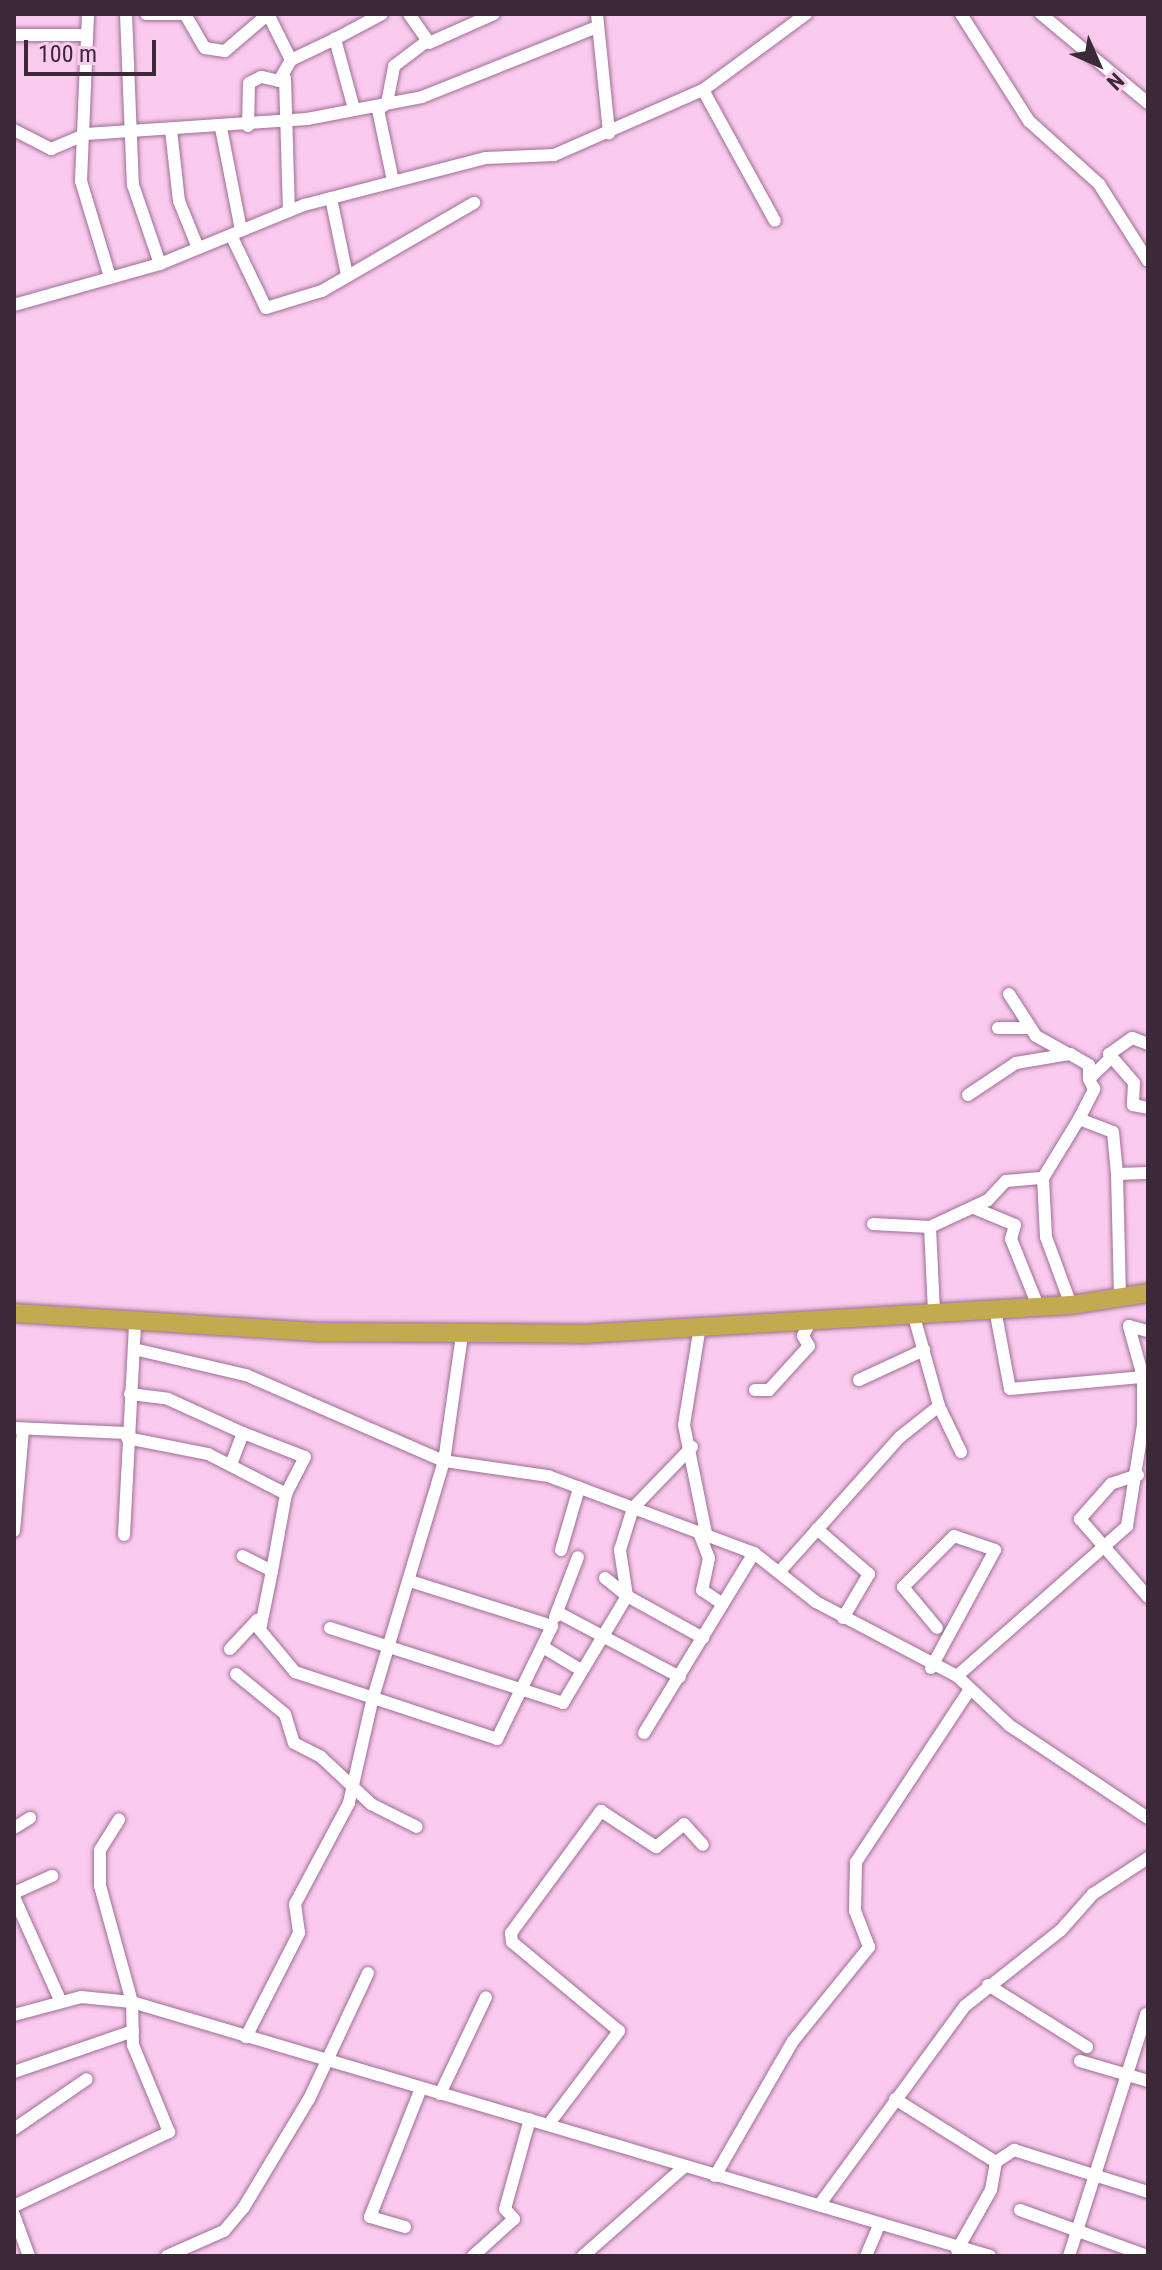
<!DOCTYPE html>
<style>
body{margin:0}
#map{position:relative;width:1162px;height:2270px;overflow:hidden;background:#fbcaef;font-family:"Roboto Condensed",sans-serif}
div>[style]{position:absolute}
.roads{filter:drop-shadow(0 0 2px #9c6f92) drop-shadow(0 0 2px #9c6f92)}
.minor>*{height:12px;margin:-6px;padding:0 6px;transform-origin:6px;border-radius:6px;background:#fff}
.highway>*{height:18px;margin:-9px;padding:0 9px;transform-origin:9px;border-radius:9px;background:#c2aa4f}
span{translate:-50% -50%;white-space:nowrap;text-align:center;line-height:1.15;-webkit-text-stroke:7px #fbcaef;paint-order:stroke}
.frame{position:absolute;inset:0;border:16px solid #3c2937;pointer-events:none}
.north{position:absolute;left:1058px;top:24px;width:80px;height:80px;-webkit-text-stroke:6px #fbcaef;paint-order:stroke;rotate:135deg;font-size:22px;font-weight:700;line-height:32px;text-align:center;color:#3c2937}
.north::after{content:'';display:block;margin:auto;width:28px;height:36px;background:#3c2937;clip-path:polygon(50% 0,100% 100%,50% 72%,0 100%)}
.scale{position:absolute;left:24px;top:40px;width:132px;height:36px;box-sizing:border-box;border:4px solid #3c2937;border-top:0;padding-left:10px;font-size:24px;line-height:28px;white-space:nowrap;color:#3c2937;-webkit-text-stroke:6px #fbcaef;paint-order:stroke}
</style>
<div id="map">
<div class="roads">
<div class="minor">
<div style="left:88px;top:14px;width:167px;rotate:92.4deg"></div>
<div style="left:81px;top:181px;width:100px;rotate:73.2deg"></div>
<div style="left:126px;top:14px;width:171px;rotate:87.7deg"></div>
<div style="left:133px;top:185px;width:83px;rotate:71.1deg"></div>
<div style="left:146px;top:14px;width:39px"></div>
<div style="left:185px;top:14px;width:39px;rotate:60deg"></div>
<div style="left:205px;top:48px;width:20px;rotate:9deg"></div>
<div style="left:225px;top:51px;width:57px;rotate:-40.7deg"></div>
<div style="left:268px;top:14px;width:51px;rotate:63.4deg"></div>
<div style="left:291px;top:60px;width:24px;rotate:120deg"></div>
<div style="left:279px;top:81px;width:18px;rotate:-167deg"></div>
<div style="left:261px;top:77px;width:13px;rotate:153deg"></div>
<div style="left:249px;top:83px;width:43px;rotate:91.3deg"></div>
<div style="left:409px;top:14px;width:35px;rotate:55deg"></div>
<div style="left:429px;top:43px;width:71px;rotate:-24deg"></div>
<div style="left:597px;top:14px;width:120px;rotate:84.2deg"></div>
<div style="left:961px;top:14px;width:127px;rotate:57.6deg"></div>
<div style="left:1029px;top:121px;width:94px;rotate:42deg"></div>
<div style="left:1099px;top:184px;width:91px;rotate:57.5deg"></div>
<div style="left:1041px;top:14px;width:139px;rotate:39.8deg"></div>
<div style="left:14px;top:35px;width:73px"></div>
<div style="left:291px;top:60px;width:49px;rotate:-25.5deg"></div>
<div style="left:285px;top:78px;width:133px;rotate:88.3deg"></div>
<div style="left:703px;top:90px;width:149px;rotate:61.2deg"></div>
<div style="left:354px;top:109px;width:73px;rotate:-105.2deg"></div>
<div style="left:335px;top:39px;width:53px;rotate:-28deg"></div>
<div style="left:221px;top:128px;width:104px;rotate:78.9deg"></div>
<div style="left:14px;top:130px;width:42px;rotate:27.2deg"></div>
<div style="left:51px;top:149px;width:38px;rotate:-23deg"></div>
<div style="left:86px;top:134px;width:222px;rotate:-3.9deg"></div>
<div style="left:307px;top:119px;width:117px;rotate:-10.8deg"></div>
<div style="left:422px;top:97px;width:188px;rotate:-21.8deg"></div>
<div style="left:171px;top:130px;width:71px;rotate:83.6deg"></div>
<div style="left:179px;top:201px;width:51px;rotate:68deg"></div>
<div style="left:393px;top:181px;width:73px;rotate:-101.9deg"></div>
<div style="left:378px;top:110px;width:11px;rotate:-38deg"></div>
<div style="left:387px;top:103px;width:38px;rotate:-79deg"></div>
<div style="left:394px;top:66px;width:39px;rotate:-37deg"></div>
<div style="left:331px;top:198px;width:79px;rotate:78.3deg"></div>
<div style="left:231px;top:235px;width:81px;rotate:64.4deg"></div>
<div style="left:266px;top:308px;width:59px;rotate:-16.9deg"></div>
<div style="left:322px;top:291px;width:176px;rotate:-30.1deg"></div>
<div style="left:14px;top:305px;width:152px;rotate:-15.7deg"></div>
<div style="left:160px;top:264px;width:156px;rotate:-22.3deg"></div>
<div style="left:304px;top:205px;width:188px;rotate:-14.5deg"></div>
<div style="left:486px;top:158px;width:68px;rotate:-2.5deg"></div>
<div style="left:554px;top:155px;width:163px;rotate:-23.6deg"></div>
<div style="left:703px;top:90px;width:128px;rotate:-36.4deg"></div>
<div style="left:1009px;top:994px;width:50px;rotate:57.3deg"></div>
<div style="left:1036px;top:1036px;width:35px;rotate:29deg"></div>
<div style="left:998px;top:1028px;width:30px"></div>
<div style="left:1148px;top:1044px;width:17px;rotate:-159deg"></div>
<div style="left:1132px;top:1038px;width:28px;rotate:145deg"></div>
<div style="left:1109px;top:1054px;width:38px;rotate:49deg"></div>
<div style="left:1134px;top:1083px;width:22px;rotate:93deg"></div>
<div style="left:1133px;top:1105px;width:15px;rotate:11deg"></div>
<div style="left:968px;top:1095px;width:58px;rotate:-33.7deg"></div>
<div style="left:1016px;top:1063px;width:55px;rotate:-9.5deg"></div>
<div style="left:1070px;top:1054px;width:22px;rotate:30deg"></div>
<div style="left:1089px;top:1065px;width:14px;rotate:90deg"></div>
<div style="left:1079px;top:1119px;width:34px;rotate:-63deg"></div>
<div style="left:1094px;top:1089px;width:11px;rotate:-117deg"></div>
<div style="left:1089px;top:1079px;width:28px;rotate:-44deg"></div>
<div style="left:1117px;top:1174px;width:124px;rotate:88.6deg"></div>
<div style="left:1043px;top:1178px;width:59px;rotate:87.1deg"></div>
<div style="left:1046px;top:1237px;width:72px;rotate:69.8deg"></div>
<div style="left:974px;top:1208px;width:44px;rotate:22.5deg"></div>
<div style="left:1015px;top:1225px;width:15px;rotate:106deg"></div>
<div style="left:1011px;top:1239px;width:72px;rotate:68.1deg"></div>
<div style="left:873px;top:1224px;width:57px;rotate:3deg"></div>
<div style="left:930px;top:1227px;width:86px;rotate:87.3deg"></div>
<div style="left:930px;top:1227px;width:64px;rotate:-25deg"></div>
<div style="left:988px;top:1200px;width:26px;rotate:-47deg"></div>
<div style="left:1006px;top:1181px;width:37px;rotate:-5deg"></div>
<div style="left:1043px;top:1178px;width:69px;rotate:-58.6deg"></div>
<div style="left:1079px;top:1119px;width:36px;rotate:21deg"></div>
<div style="left:1113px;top:1132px;width:42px;rotate:84.6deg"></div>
<div style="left:1117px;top:1174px;width:31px;rotate:-2deg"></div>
<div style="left:995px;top:1309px;width:81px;rotate:79.4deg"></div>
<div style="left:1010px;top:1389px;width:134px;rotate:-5.2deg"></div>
<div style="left:700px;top:1326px;width:100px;rotate:99.2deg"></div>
<div style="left:684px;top:1425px;width:115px;rotate:78.5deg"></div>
<div style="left:462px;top:1335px;width:127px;rotate:98.1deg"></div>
<div style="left:444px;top:1461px;width:105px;rotate:8.2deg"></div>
<div style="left:548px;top:1476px;width:220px;rotate:20.5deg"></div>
<div style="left:754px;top:1553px;width:79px;rotate:38.3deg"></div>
<div style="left:816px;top:1602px;width:159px;rotate:27.7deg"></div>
<div style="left:957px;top:1676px;width:71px;rotate:43.3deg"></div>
<div style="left:1009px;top:1725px;width:167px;rotate:33.8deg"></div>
<div style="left:134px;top:1349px;width:115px;rotate:13.1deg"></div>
<div style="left:246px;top:1375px;width:216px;rotate:23.5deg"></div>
<div style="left:444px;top:1461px;width:246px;rotate:106.7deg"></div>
<div style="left:373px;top:1697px;width:109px;rotate:102.8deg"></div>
<div style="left:349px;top:1803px;width:115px;rotate:118.1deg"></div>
<div style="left:295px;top:1904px;width:29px;rotate:82deg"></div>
<div style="left:299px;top:1933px;width:117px;rotate:117deg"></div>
<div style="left:859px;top:1380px;width:72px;rotate:-24.8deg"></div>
<div style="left:755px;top:1390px;width:14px"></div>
<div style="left:769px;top:1390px;width:59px;rotate:-47.7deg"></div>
<div style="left:809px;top:1346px;width:12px;rotate:-121deg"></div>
<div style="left:803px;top:1336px;width:18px;rotate:-63deg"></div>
<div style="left:130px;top:1394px;width:38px;rotate:7deg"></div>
<div style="left:168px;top:1399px;width:82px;rotate:24.4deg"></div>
<div style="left:243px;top:1433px;width:34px;rotate:111deg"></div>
<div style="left:939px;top:1406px;width:51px;rotate:64.4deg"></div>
<div style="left:14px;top:1428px;width:113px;rotate:2.5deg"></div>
<div style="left:243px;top:1433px;width:66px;rotate:21.2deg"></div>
<div style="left:305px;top:1457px;width:42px;rotate:117.2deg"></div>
<div style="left:127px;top:1438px;width:83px;rotate:11.2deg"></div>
<div style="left:208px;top:1454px;width:88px;rotate:27.1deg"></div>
<div style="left:286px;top:1494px;width:78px;rotate:100.3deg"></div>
<div style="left:272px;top:1571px;width:33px;rotate:-153deg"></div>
<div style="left:1138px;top:1475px;width:28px;rotate:162deg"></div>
<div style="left:1111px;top:1484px;width:47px;rotate:131.5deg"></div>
<div style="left:1080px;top:1519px;width:103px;rotate:48.9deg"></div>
<div style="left:817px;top:1529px;width:69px;rotate:40.9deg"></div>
<div style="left:869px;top:1574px;width:51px;rotate:120.6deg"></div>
<div style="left:14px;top:1531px;width:101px;rotate:-84.9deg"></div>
<div style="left:124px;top:1535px;width:211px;rotate:-87deg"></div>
<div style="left:700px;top:1535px;width:25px;rotate:69deg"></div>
<div style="left:709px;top:1558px;width:33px;rotate:102deg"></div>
<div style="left:702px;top:1590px;width:25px;rotate:34deg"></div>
<div style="left:561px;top:1550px;width:65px;rotate:-73.8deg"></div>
<div style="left:781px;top:1570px;width:178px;rotate:-48.2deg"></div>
<div style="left:900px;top:1437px;width:50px;rotate:-38.5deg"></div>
<div style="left:939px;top:1406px;width:97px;rotate:-105.6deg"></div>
<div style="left:272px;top:1571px;width:60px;rotate:101.5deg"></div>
<div style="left:260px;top:1630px;width:55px;rotate:50.2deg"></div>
<div style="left:295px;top:1672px;width:213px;rotate:18.3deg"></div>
<div style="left:497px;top:1739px;width:126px;rotate:-64deg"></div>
<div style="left:552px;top:1626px;width:149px;rotate:-162.4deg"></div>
<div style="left:605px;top:1578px;width:28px;rotate:39deg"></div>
<div style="left:627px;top:1596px;width:47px;rotate:-98.7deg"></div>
<div style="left:620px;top:1550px;width:44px;rotate:-72.8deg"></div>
<div style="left:633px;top:1508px;width:85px;rotate:-46deg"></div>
<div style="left:557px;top:1612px;width:139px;rotate:27.9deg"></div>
<div style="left:555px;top:1617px;width:64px;rotate:-69deg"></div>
<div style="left:330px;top:1628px;width:245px;rotate:17.8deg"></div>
<div style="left:563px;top:1703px;width:125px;rotate:-59.1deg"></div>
<div style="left:627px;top:1596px;width:87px;rotate:28.9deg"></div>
<div style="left:543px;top:1647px;width:44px;rotate:31.2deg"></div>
<div style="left:230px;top:1649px;width:40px;rotate:-47deg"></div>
<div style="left:931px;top:1668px;width:134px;rotate:-61.5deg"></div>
<div style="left:995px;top:1550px;width:43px;rotate:-161.1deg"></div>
<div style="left:954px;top:1536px;width:72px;rotate:135deg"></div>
<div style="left:903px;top:1587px;width:53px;rotate:50.3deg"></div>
<div style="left:236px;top:1674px;width:63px;rotate:39.2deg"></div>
<div style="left:285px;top:1714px;width:30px;rotate:73deg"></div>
<div style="left:294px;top:1743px;width:30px;rotate:27deg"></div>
<div style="left:321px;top:1757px;width:69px;rotate:43.2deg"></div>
<div style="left:371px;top:1804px;width:51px;rotate:26.6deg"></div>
<div style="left:957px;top:1676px;width:227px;rotate:-41.4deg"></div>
<div style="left:1127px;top:1526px;width:102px;rotate:-81deg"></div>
<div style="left:1143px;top:1425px;width:48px;rotate:-90deg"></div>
<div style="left:1143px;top:1377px;width:53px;rotate:-105.4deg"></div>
<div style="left:1129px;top:1326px;width:20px;rotate:15deg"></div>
<div style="left:644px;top:1733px;width:211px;rotate:-58.6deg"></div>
<div style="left:14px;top:1828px;width:19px;rotate:-32deg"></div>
<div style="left:14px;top:1893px;width:42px;rotate:-24.1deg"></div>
<div style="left:14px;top:1897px;width:115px;rotate:65.9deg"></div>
<div style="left:988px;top:1985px;width:117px;rotate:32.1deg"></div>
<div style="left:14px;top:2015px;width:69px;rotate:-15deg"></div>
<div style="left:81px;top:1997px;width:51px;rotate:5.6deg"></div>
<div style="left:132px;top:2002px;width:895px;rotate:16.49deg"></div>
<div style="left:1080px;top:2061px;width:71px;rotate:16.4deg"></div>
<div style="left:14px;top:2072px;width:126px;rotate:-19deg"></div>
<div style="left:440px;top:2094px;width:107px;rotate:-64.6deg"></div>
<div style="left:895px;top:2099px;width:119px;rotate:32deg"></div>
<div style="left:996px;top:2162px;width:28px;rotate:100deg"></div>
<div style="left:991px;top:2190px;width:69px;rotate:119.5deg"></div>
<div style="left:548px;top:2125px;width:118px;rotate:-52.9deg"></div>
<div style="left:619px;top:2031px;width:139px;rotate:-140.2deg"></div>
<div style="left:512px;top:1942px;width:9px;rotate:-96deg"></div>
<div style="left:511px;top:1933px;width:152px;rotate:-53.6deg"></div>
<div style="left:601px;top:1811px;width:66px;rotate:33.2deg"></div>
<div style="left:656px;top:1847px;width:36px;rotate:-39deg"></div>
<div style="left:684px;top:1824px;width:28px;rotate:48deg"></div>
<div style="left:14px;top:2129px;width:88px;rotate:-34.4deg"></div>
<div style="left:996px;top:2162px;width:22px;rotate:-34deg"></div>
<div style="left:1014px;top:2150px;width:140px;rotate:17.4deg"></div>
<div style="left:715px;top:2176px;width:156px;rotate:-60deg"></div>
<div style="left:793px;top:2041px;width:121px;rotate:-51deg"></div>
<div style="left:869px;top:1947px;width:39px;rotate:-111deg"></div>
<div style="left:855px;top:1911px;width:49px;rotate:-88.8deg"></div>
<div style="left:856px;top:1862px;width:207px;rotate:-56.6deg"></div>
<div style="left:820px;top:2204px;width:245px;rotate:-53.8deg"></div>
<div style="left:965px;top:2006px;width:122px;rotate:-38.4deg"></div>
<div style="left:1061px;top:1930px;width:48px;rotate:-48.4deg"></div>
<div style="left:1093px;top:1894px;width:66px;rotate:-33.2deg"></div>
<div style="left:14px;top:2206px;width:172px;rotate:-25.5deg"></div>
<div style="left:169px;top:2132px;width:94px;rotate:-112.5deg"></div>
<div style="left:133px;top:2045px;width:43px;rotate:-91.3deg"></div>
<div style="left:132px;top:2002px;width:120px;rotate:-105.4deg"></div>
<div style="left:100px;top:1886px;width:36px;rotate:-90deg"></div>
<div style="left:100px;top:1850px;width:36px;rotate:-58deg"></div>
<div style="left:1020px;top:2210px;width:135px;rotate:19.9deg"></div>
<div style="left:14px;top:2215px;width:44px;rotate:69.9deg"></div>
<div style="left:405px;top:2227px;width:36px;rotate:-164deg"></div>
<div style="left:370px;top:2217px;width:139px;rotate:-68.4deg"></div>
<div style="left:167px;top:2256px;width:62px;rotate:-23.7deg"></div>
<div style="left:224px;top:2231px;width:31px;rotate:-50deg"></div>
<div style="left:244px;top:2207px;width:126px;rotate:-59deg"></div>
<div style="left:309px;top:2099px;width:139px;rotate:-64.9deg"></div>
<div style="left:473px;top:2256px;width:55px;rotate:-42.1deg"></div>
<div style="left:514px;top:2219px;width:13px;rotate:-132deg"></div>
<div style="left:505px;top:2209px;width:93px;rotate:-74.5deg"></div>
<div style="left:583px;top:2256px;width:136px;rotate:-41.4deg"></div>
<div style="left:866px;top:2256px;width:33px;rotate:-67deg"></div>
<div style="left:1069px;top:2256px;width:254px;rotate:-72.3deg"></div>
</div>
<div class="highway">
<div style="left:14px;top:1313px;width:307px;rotate:3.6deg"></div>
<div style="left:320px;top:1332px;width:262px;rotate:0.4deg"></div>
<div style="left:582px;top:1334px;width:490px;rotate:-3.4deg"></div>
<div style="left:1071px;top:1305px;width:78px;rotate:-8.9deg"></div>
</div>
</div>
<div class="frame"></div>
<div class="north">N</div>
<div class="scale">100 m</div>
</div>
